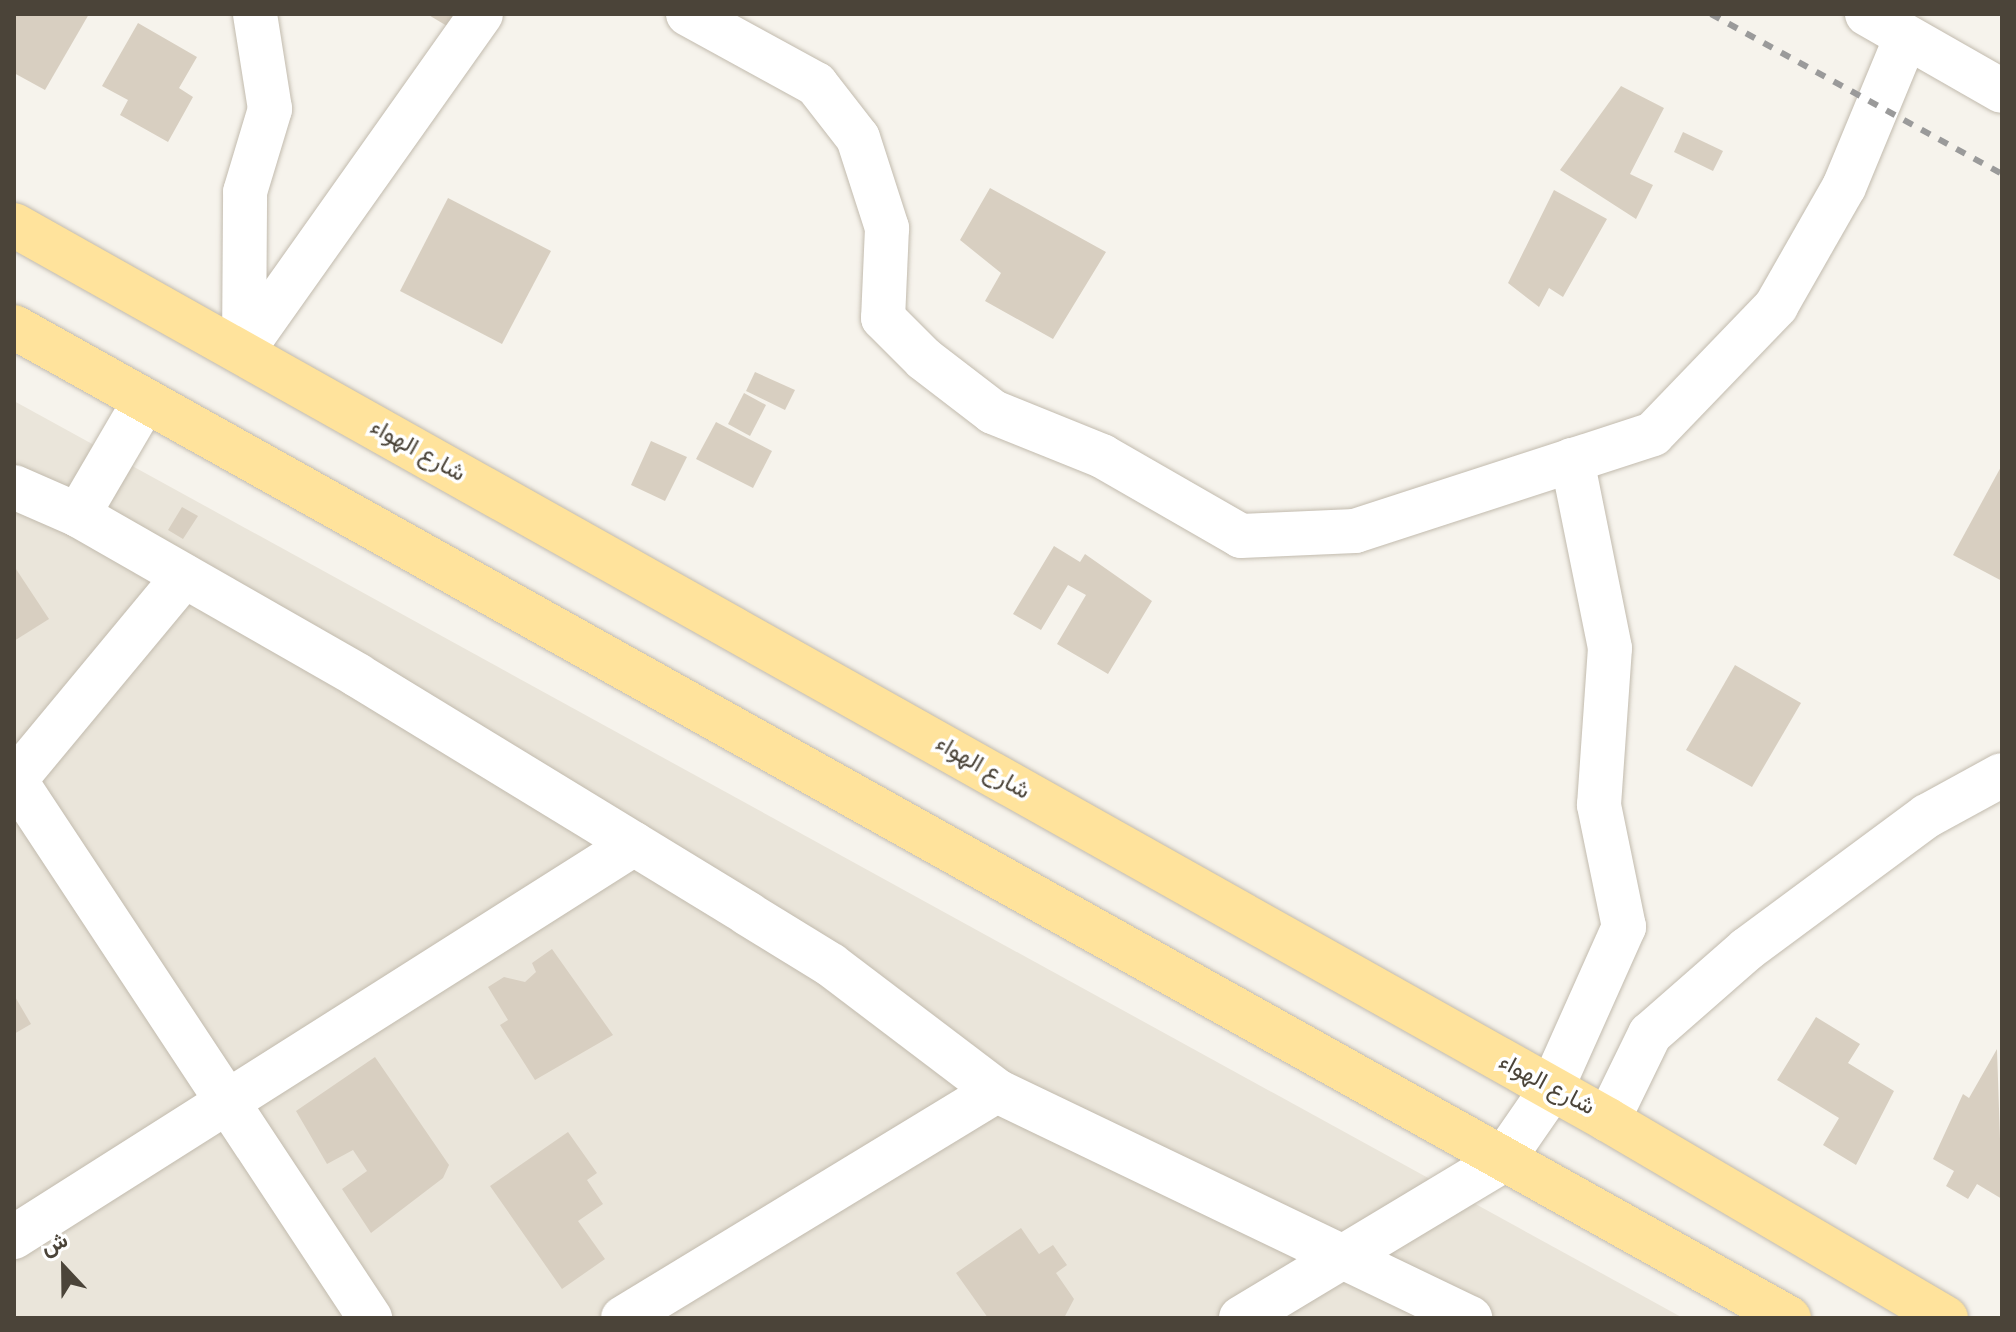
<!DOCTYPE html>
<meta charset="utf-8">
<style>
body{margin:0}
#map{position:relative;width:2016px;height:1332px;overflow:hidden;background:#f6f3ec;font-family:Overpass,Vazirmatn,sans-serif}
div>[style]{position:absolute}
.residential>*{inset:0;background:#eae5da}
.building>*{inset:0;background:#d8cfc1}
.roads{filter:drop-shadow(0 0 2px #c2bbae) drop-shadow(0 0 2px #c2bbae)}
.minor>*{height:44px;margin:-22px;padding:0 22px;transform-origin:22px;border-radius:22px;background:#fff}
.major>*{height:44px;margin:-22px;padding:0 22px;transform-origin:22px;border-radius:22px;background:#ffe39c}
.rail>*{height:6px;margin-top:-3px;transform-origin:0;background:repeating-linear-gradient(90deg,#9a9a9a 0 10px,transparent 0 20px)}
span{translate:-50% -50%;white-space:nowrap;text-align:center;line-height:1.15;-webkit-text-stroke:7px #fff;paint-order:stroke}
.street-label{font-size:24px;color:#4b4439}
.frame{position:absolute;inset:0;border:16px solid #4b4439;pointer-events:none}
.north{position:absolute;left:24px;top:1228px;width:80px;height:80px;-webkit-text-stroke:6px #fff;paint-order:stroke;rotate:338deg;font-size:22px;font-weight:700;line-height:32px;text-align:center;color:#4b4439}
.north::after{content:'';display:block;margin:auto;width:28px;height:36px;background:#4b4439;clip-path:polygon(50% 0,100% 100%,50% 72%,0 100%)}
</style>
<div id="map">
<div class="residential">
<div style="clip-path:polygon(14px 401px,1683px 1318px,14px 1318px)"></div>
</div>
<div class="building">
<div style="clip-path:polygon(14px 14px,89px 14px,45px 90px,14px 73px)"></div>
<div style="clip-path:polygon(427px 14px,454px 14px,447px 26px)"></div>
<div style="clip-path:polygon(138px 23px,197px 57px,179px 88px,193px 97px,168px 142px,120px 115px,128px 100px,102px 86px)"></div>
<div style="clip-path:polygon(1621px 86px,1664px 108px,1630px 174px,1653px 185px,1636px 219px,1560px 170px)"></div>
<div style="clip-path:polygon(1683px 132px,1723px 151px,1713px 171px,1674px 152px)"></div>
<div style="clip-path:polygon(990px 188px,1106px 252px,1053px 339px,985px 301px,1001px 273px,960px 240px)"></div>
<div style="clip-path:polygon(1554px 190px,1607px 219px,1563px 297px,1549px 288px,1539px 307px,1508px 283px)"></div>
<div style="clip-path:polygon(448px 198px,551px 251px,502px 344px,400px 291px)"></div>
<div style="clip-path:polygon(755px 372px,795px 390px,785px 410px,746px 391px)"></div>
<div style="clip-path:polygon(744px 393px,766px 405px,750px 436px,728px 424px)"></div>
<div style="clip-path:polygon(716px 422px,772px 451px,753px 488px,696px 459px)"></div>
<div style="clip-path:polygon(651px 441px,687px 457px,665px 501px,631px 485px)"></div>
<div style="clip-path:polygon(2002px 465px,2002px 581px,1953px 555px)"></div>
<div style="clip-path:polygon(182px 507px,198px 516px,183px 539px,168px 530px)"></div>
<div style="clip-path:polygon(1054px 546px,1080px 562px,1085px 554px,1152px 601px,1108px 674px,1057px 644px,1086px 595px,1068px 585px,1041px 630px,1013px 614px)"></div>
<div style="clip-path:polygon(14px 566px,49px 619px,14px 641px)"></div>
<div style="clip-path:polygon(1735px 665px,1801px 703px,1752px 787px,1686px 750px)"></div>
<div style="clip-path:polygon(552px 949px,613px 1035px,535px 1080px,500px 1025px,508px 1020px,488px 987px,504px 977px,525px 982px,536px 972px,532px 963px)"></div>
<div style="clip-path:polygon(14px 995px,31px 1024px,14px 1034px)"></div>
<div style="clip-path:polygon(1816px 1017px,1860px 1044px,1848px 1063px,1894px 1091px,1856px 1165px,1823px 1145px,1839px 1118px,1777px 1080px)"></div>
<div style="clip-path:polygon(1997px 1049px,2002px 1199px,1977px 1184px,1968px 1199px,1946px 1186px,1954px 1171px,1933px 1159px,1963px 1094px,1969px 1098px)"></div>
<div style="clip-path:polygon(375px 1057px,449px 1165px,443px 1178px,371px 1233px,342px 1189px,367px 1171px,353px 1150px,327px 1164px,296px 1111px)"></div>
<div style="clip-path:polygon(568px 1132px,597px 1173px,587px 1180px,603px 1204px,578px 1221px,605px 1259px,562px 1289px,490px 1186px)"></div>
<div style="clip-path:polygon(1021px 1228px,1039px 1254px,1053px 1245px,1067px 1265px,1056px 1273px,1074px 1299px,1064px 1318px,988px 1318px,956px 1273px)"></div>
</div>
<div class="roads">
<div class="minor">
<div style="left:688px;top:14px;width:146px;rotate:28.7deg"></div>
<div style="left:816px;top:84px;width:68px;rotate:52.1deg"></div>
<div style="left:858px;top:138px;width:95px;rotate:72.1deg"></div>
<div style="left:887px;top:228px;width:90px;rotate:92.5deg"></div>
<div style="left:883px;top:318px;width:58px;rotate:45deg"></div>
<div style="left:924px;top:359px;width:87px;rotate:37.5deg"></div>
<div style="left:993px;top:412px;width:118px;rotate:22deg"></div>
<div style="left:1102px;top:456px;width:160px;rotate:29.9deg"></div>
<div style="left:1241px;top:536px;width:114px;rotate:-2.5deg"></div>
<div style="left:1355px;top:531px;width:313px;rotate:-18deg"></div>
<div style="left:1653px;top:434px;width:178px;rotate:-46.1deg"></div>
<div style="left:1776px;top:306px;width:137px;rotate:-60.3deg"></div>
<div style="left:1844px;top:187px;width:162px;rotate:-67.5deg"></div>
<div style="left:1867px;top:14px;width:155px;rotate:29.7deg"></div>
<div style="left:244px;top:349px;width:410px;rotate:-54.7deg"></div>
<div style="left:244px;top:349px;width:157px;rotate:-89.6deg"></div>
<div style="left:245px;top:192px;width:87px;rotate:-73.2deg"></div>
<div style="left:270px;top:109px;width:96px;rotate:-99deg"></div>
<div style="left:14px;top:487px;width:70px;rotate:23.6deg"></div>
<div style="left:78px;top:515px;width:322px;rotate:29.8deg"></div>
<div style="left:357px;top:675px;width:458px;rotate:31.4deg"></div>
<div style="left:748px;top:914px;width:97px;rotate:31.6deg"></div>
<div style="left:831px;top:965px;width:208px;rotate:37.2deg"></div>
<div style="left:997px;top:1091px;width:525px;rotate:25.64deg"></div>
<div style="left:78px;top:515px;width:131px;rotate:-59.7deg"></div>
<div style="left:15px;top:780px;width:645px;rotate:56.58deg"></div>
<div style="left:14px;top:781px;width:266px;rotate:-50.3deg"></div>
<div style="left:1608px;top:1120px;width:96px;rotate:-64deg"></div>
<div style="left:1650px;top:1034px;width:129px;rotate:-41.2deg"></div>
<div style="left:1747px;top:949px;width:224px;rotate:-36.5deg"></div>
<div style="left:1927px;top:816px;width:85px;rotate:-28.7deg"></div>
<div style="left:14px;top:1237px;width:734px;rotate:-32.37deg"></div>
<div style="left:623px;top:1318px;width:437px;rotate:-31.3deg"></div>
<div style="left:1241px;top:1318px;width:305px;rotate:-31deg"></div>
<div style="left:1502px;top:1161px;width:86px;rotate:-55.4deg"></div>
<div style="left:1551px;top:1090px;width:179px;rotate:-65.9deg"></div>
<div style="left:1624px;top:927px;width:125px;rotate:-101.6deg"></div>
<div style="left:1599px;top:805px;width:157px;rotate:-86deg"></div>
<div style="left:1610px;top:648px;width:192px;rotate:-101.4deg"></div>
</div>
<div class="major">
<div style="left:14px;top:225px;width:1828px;rotate:29.31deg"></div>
<div style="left:1608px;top:1120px;width:392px;rotate:30.4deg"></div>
<div style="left:14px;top:327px;width:2033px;rotate:29.18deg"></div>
</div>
</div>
<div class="rail">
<div style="left:1711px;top:14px;width:332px;rotate:28.8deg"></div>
</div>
<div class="street-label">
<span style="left:417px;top:452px;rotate:29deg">شارع الهواء</span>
<span style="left:982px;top:769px;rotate:30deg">شارع الهواء</span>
<span style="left:1546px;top:1086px;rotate:28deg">شارع الهواء</span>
</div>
<div class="frame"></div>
<div class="north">ش</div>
</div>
